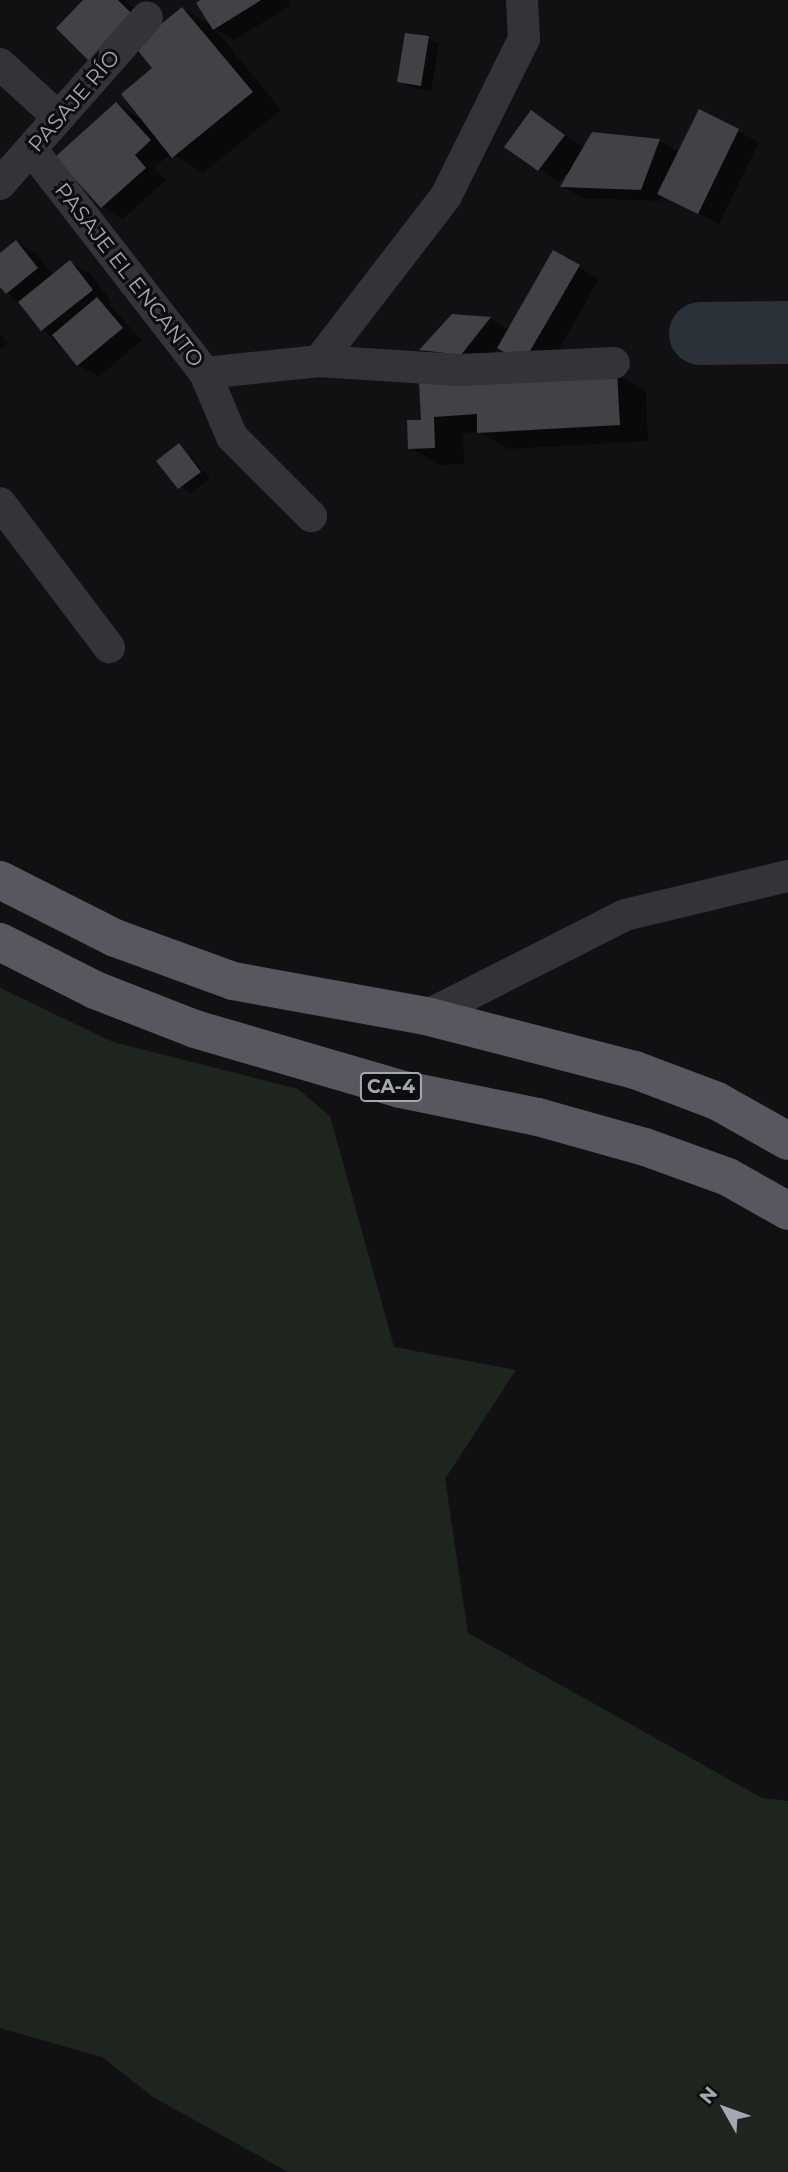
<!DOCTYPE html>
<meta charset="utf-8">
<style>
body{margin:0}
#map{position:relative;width:788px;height:2172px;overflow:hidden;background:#111113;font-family:Montserrat,sans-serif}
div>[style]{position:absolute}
.green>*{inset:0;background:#1e251f}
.shadow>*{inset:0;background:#0007}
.river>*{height:63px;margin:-31.5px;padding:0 31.5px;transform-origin:31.5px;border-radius:31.5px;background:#2b3138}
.building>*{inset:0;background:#414146}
.minor>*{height:32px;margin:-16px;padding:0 16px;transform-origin:16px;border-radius:16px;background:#333338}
.trunk>*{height:38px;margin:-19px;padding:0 19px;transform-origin:19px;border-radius:19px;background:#57585f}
span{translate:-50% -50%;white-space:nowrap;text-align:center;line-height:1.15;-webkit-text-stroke:6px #0d0c0e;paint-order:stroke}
.shield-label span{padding:2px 5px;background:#0d0c0e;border:2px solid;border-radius:5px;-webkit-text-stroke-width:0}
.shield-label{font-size:19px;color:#a3a8b3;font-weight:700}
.street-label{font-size:21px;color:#a3a8b3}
.north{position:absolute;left:690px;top:2074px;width:70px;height:70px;-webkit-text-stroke:5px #0d0c0e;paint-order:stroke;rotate:310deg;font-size:19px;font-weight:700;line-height:28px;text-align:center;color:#a3a8b3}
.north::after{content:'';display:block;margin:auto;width:24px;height:32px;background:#a3a8b3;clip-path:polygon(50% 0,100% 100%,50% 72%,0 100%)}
</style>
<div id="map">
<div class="green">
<div style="clip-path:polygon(0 988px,113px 1042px,298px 1089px,330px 1116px,394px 1347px,516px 1370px,445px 1479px,468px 1633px,762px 1798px,788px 1801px,788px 2172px,288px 2172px,153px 2097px,102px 2057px,0 2028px)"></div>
</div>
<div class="shadow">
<div style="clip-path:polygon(86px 0,125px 0,153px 28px,146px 35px,183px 9px,212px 26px,203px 0,286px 0,290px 6px,234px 40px,215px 29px,281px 110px,203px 173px,171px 153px,154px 168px,166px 180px,123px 219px,103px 207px,57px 157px,116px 104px,143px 120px,154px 69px)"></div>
<div style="clip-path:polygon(428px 38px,439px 44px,431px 91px,409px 87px,399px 81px)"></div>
<div style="clip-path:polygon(700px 111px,759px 142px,719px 224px,663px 196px,661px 201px,582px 198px,562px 186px,574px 166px,559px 182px,506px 146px,532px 112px,585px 148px,593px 134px,660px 141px,679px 152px)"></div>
<div style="clip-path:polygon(16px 242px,37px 254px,54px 276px,70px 263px,91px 274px,112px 303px,109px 305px,142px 340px,99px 377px,78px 365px,0 285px,0 255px)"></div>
<div style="clip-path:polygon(553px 253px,599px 279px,545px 374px,499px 347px,482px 366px,442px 361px,422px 350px,452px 315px,491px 319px,509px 330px)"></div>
<div style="clip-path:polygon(0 333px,8px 344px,0 349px)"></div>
<div style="clip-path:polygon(616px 374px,646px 391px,648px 441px,508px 449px,479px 432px,463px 433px,464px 464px,439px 465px,410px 448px,422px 421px,420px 385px)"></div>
<div style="clip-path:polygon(179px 445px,210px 478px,190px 494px,158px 462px)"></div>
</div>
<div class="river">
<div style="left:700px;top:333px;width:88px;rotate:-0.7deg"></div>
</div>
<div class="building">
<div style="clip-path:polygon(83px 0,118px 0,134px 16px,89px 61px,56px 28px)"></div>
<div style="clip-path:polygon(200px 0,261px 0,213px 30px,196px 3px)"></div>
<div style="clip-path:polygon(182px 7px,253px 92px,172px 158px,121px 94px,152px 68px,134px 46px)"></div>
<div style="clip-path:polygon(405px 33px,429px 36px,421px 86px,397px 82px)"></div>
<div style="clip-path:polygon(116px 102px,151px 140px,135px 155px,146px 168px,101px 208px,55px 157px)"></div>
<div style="clip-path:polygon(699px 109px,739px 129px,698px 214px,657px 194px)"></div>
<div style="clip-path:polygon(531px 110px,565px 135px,538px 171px,504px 147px)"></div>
<div style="clip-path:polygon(592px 132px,660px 139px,641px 190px,560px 187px)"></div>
<div style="clip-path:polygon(16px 240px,38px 268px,6px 294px,0 287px,0 253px)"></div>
<div style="clip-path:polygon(553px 250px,580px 265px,523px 363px,497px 348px)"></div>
<div style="clip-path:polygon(70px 260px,93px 290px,41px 331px,18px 302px)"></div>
<div style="clip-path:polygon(97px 297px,123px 328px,77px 366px,52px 335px)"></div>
<div style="clip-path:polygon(452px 314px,491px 317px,461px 355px,419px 350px)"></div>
<div style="clip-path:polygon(617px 372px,620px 425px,477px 433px,477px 414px,434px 417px,435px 448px,408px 449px,407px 420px,421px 420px,419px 383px)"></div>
<div style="clip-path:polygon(179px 443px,201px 472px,178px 489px,156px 461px)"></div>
</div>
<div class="minor">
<div style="left:0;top:64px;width:79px;rotate:42.4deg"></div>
<div style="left:32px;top:150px;width:282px;rotate:52.2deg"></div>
<div style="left:205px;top:373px;width:115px;rotate:-6deg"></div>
<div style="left:319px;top:361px;width:208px;rotate:-52.4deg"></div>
<div style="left:446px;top:196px;width:175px;rotate:-63.6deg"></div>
<div style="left:524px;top:39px;width:39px;rotate:-93deg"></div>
<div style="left:0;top:184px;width:222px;rotate:-48.6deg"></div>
<div style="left:319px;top:361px;width:140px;rotate:3.7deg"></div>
<div style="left:459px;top:370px;width:155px;rotate:-2.6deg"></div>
<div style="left:205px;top:373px;width:69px;rotate:67.1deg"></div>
<div style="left:232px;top:437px;width:112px;rotate:45deg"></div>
<div style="left:0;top:503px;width:181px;rotate:52.9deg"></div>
<div style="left:426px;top:1016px;width:223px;rotate:-26.9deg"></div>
<div style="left:625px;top:915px;width:168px;rotate:-13.5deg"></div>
</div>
<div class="trunk">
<div style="left:0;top:880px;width:129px;rotate:26.8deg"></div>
<div style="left:115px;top:938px;width:126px;rotate:20deg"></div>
<div style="left:233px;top:981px;width:196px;rotate:10.3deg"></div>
<div style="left:426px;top:1016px;width:216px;rotate:14.5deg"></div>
<div style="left:635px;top:1070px;width:88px;rotate:20.7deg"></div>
<div style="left:717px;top:1101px;width:81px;rotate:29.4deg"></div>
<div style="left:0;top:942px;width:106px;rotate:26.8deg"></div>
<div style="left:95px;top:990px;width:107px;rotate:21.3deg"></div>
<div style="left:195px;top:1029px;width:214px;rotate:16.3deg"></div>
<div style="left:400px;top:1089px;width:141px;rotate:11.5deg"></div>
<div style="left:538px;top:1117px;width:111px;rotate:15.7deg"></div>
<div style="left:645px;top:1147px;width:88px;rotate:19.9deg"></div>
<div style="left:728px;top:1177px;width:69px;rotate:29.5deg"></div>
</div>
<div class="shield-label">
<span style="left:391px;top:1087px">CA-4</span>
</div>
<div class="street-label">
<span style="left:74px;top:101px;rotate:-49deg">PASAJE RÍO</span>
<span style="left:129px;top:275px;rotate:52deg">PASAJE EL ENCANTO</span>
</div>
<div class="north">N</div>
</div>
